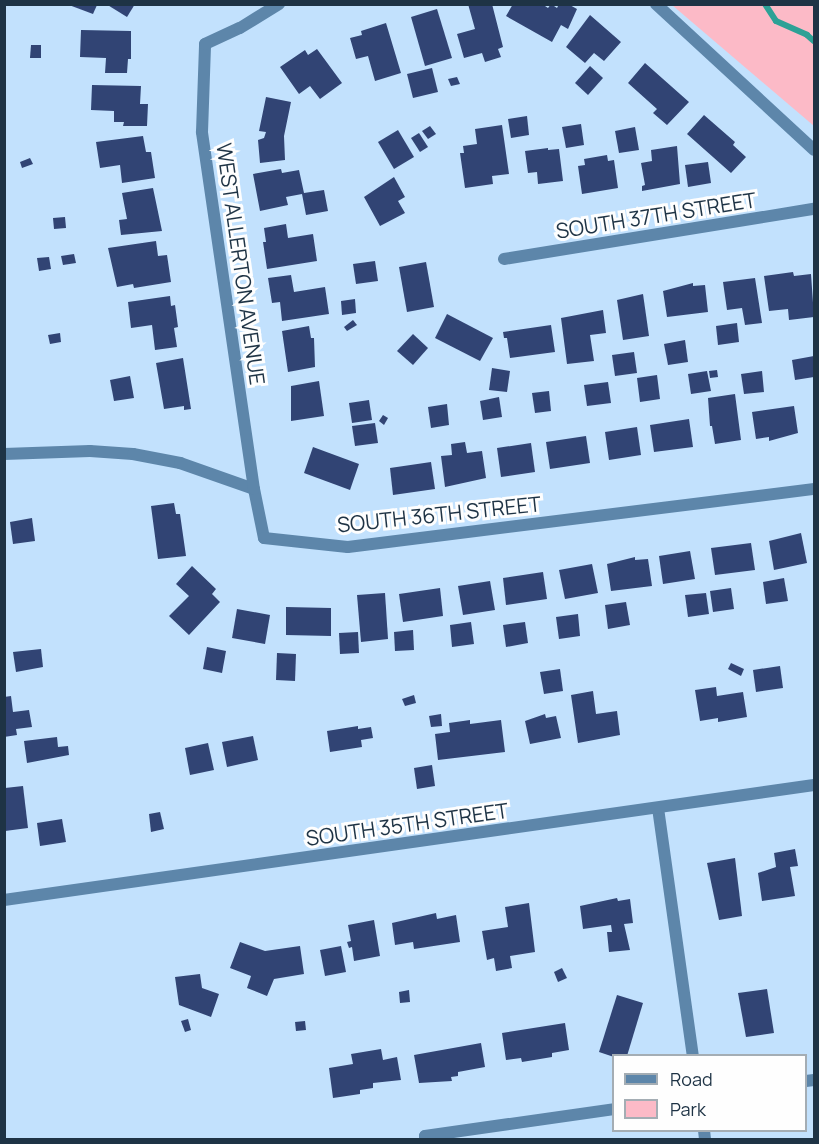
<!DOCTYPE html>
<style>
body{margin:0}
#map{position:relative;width:819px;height:1144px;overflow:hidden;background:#c2e1fd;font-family:Manrope,sans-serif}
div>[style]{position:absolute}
.green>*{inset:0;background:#fcbac7}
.stream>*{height:6px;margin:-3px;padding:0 3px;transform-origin:3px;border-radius:3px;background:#2da196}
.building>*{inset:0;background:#314474}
.minor>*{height:12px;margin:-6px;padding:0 6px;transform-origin:6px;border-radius:6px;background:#5d86aa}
.tertiary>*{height:12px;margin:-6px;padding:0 6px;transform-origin:6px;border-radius:6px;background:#5d86aa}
span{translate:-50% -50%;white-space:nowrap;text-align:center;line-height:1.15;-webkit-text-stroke:6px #fefefe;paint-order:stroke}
.street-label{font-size:21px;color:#1e3345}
.frame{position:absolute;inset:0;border:6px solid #1e3345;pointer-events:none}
.legend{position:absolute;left:612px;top:1054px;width:195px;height:78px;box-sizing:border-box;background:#fefefe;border:2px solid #a4adb4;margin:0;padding:8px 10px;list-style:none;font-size:18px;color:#1e3345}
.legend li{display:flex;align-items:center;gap:12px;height:30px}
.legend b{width:30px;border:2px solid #a4adb4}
</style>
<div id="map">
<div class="green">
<div style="clip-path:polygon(672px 5px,814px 5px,814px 126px)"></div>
</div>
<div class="stream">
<div style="left:765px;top:4px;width:20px;rotate:57deg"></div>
<div style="left:776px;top:21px;width:34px;rotate:24deg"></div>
<div style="left:807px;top:35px;width:9px;rotate:41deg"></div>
</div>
<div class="building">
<div style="clip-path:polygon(106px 4px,135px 4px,127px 17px)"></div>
<div style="clip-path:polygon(468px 4px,492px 4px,503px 47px,498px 49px,501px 57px,485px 62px,482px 53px,464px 58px,457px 34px,475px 29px)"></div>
<div style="clip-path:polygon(513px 4px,542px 4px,548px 8px,551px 4px,557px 8px,559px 4px,568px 4px,577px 9px,568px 29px,561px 25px,552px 42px,506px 16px)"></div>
<div style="clip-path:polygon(69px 5px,97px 5px,93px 14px)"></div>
<div style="clip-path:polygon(437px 9px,452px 58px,425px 66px,411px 17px)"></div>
<div style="clip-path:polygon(590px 15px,621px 42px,604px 61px,594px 53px,585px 63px,566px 47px)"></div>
<div style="clip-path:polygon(386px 23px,401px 73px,375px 81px,368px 56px,356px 59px,350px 38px,362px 35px,361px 31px)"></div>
<div style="clip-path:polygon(81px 30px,131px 31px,131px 59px,128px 59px,127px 73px,105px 73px,106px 58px,80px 57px)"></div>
<div style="clip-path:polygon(31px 45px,41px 45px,41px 58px,30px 58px)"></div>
<div style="clip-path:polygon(317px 49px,342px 83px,320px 99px,310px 86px,299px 94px,280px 67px,305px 50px,308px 55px)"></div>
<div style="clip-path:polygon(645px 63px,689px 102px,667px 125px,653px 113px,657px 109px,628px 83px)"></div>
<div style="clip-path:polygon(590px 66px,603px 78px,588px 95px,575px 83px)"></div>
<div style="clip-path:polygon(432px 68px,438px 92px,413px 98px,407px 74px)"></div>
<div style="clip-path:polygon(457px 77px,460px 84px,451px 86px,448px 79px)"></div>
<div style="clip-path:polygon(92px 85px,141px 86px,140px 104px,148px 104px,147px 126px,123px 126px,124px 122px,114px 122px,114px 111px,91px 110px)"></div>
<div style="clip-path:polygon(266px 97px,291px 102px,284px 136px,285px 160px,260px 163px,258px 140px,264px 138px,266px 132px,259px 131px)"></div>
<div style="clip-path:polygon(704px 115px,735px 142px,733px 145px,746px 157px,731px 173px,687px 134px)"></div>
<div style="clip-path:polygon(527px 116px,529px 135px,511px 138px,508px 119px)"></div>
<div style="clip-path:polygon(581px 124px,584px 145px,566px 148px,562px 127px)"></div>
<div style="clip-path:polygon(502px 125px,509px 174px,492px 176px,493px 184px,465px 188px,460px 153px,464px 153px,463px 146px,477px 144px,475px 129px)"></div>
<div style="clip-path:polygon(430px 126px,436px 134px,428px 139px,422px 131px)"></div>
<div style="clip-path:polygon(635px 127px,639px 150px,619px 153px,615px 131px)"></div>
<div style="clip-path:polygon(398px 130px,414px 157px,394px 169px,378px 142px)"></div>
<div style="clip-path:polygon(419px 133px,428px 147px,420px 152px,411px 138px)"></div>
<div style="clip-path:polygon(143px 136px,146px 152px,151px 152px,155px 178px,122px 183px,120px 165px,100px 168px,96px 142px)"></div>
<div style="clip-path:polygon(677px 146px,680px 184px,642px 191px,642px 186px,645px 185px,641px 163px,652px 161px,651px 150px)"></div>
<div style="clip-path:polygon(548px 148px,548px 150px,559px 149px,563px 181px,538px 184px,537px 172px,528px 173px,525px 151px)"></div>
<div style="clip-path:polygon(607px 155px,608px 161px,614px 160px,618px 188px,582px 194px,578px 166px,585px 165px,584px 159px)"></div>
<div style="clip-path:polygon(30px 158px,33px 164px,22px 168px,20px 162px)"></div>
<div style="clip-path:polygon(708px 162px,711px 183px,688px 187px,685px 165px)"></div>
<div style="clip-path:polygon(281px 169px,282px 173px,299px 170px,304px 193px,324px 190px,328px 211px,306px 215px,302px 194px,286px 197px,288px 205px,260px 211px,253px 174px)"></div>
<div style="clip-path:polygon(394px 177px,405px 197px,398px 201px,405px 213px,380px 226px,364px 197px)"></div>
<div style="clip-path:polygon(153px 188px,162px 231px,121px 235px,119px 220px,127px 219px,122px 193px)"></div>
<div style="clip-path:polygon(65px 217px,66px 228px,54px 229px,53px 218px)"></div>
<div style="clip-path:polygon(286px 224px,288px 238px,313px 234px,317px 261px,267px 269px,263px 242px,266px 242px,264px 228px)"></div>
<div style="clip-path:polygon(156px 241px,158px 256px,167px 255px,171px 282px,134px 288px,133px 284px,117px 287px,108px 248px)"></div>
<div style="clip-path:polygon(74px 254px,76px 263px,63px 265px,61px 256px)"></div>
<div style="clip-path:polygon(49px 257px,51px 269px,39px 271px,37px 258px)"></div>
<div style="clip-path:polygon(375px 261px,378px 281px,356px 284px,353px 264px)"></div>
<div style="clip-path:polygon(426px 262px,434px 307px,407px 312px,399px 267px)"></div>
<div style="clip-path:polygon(793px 272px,794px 276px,811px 274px,814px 317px,789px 320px,788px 309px,769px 311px,764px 276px)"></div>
<div style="clip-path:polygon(291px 275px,294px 292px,325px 287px,329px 314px,282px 321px,280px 302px,272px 303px,268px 278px)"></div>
<div style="clip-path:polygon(755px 278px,762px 323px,745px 325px,742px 308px,727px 310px,723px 282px)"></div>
<div style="clip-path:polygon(693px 283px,693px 286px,705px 285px,708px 312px,667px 317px,663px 291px)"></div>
<div style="clip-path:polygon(643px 294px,649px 336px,623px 340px,617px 300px)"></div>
<div style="clip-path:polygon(170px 296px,171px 306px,175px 305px,178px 327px,174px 328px,177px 347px,155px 350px,152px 325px,131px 328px,128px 302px)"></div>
<div style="clip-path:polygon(355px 299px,356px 313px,342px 315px,341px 301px)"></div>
<div style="clip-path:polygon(603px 310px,606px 333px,590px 335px,594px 361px,567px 364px,561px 318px)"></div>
<div style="clip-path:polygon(447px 314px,493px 338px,480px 361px,435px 338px)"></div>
<div style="clip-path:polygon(353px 320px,357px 325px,347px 331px,344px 327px)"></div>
<div style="clip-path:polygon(737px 323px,739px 342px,718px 345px,716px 326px)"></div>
<div style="clip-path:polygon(551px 325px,555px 352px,510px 358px,507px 338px,504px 338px,503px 332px)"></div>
<div style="clip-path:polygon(309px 326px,311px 338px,314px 338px,315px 367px,288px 372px,282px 331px)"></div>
<div style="clip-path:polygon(60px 333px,61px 342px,50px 344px,48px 335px)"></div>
<div style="clip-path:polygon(413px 334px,428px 348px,413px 365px,397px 351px)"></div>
<div style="clip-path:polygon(685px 340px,688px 362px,668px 365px,664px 344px)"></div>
<div style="clip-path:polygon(634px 352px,637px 373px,615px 376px,612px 355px)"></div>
<div style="clip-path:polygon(814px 356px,814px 377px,795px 380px,792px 360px)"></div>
<div style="clip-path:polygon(183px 358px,191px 409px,184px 410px,184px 406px,164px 409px,156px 363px)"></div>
<div style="clip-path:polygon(492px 368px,510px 371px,507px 392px,489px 390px)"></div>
<div style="clip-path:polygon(717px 370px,718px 377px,710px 378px,709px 371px)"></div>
<div style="clip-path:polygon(707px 371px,711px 391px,691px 394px,688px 374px)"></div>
<div style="clip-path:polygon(762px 371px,764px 392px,744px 394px,741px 374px)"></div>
<div style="clip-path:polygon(657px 375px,660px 399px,640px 402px,637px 378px)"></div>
<div style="clip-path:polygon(130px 376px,134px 398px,114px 401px,110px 380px)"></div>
<div style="clip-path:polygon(319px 381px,324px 416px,291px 421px,291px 386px)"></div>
<div style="clip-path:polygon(608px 382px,611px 403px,587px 406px,584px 385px)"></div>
<div style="clip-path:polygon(549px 391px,551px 411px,535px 413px,532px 393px)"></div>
<div style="clip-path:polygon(735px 394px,741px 440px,715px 444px,712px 426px,710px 426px,708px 398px)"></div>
<div style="clip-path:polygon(499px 397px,502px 417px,483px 420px,480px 401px)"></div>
<div style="clip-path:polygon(369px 400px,372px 420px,352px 423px,349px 403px)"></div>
<div style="clip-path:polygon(447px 404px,449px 425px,431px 428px,428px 407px)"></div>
<div style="clip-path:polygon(794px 406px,798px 433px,769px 441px,769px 437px,756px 439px,752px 412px)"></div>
<div style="clip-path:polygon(383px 415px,388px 418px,384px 425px,379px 421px)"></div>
<div style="clip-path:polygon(689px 419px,693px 447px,654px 452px,650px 425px)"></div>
<div style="clip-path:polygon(375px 423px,378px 443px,355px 446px,352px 426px)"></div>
<div style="clip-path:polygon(637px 427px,641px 455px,609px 460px,605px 432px)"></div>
<div style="clip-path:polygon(586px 436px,590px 463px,550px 469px,546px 442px)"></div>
<div style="clip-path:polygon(465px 442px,467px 453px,482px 451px,486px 478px,445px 487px,441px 456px,452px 455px,451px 444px)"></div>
<div style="clip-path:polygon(531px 443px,535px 472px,501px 477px,497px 448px)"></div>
<div style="clip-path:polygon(313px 447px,359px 464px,350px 490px,304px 473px)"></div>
<div style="clip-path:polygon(431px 462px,435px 489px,393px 495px,390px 468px)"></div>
<div style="clip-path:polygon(174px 503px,176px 514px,180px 514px,186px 556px,158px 559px,151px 506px)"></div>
<div style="clip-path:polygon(32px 518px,35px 541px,13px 544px,10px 522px)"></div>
<div style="clip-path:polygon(801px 533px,807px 563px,774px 570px,769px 541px)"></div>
<div style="clip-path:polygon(751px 543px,755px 570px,715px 575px,711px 548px)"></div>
<div style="clip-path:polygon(690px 551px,695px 579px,663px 584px,659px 556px)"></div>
<div style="clip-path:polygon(635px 557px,635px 560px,648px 559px,652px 586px,611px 591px,607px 564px)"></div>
<div style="clip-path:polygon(592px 564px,598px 593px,565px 599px,559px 570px)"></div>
<div style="clip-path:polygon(192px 566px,216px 589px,212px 594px,220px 602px,189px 635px,169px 616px,189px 596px,176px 584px)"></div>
<div style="clip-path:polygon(543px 572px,547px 599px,506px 605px,503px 578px)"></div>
<div style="clip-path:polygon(784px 578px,788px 601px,766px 604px,763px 582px)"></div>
<div style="clip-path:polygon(490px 581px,495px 610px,463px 615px,458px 586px)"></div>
<div style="clip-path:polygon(440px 588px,443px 616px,403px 622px,399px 594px)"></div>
<div style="clip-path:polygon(731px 588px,734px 609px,713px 612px,710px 591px)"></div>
<div style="clip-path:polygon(385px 593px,388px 639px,361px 642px,357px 595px)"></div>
<div style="clip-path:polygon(706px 593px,709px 614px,688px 617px,685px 595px)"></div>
<div style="clip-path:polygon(626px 602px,630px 625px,608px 629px,605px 605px)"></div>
<div style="clip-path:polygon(286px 607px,331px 608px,331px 636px,286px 635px)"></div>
<div style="clip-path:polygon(237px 609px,270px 615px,265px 644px,232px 638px)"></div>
<div style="clip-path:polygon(578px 614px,580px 636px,559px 639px,556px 617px)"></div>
<div style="clip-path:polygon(471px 622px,474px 644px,452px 647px,450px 625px)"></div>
<div style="clip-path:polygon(525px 622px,528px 643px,506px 647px,503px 625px)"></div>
<div style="clip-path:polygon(413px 630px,414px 650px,395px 651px,394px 632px)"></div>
<div style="clip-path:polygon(358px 632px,359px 653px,340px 654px,339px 633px)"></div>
<div style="clip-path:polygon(207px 647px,226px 651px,222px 673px,203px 669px)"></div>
<div style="clip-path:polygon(41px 649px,43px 667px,16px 672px,13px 652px)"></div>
<div style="clip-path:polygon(277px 653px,296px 654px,295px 681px,276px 680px)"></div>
<div style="clip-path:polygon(731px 663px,744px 669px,741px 676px,728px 669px)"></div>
<div style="clip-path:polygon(780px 666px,783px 688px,756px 692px,753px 670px)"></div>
<div style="clip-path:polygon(560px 669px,563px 691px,544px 694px,540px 672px)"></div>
<div style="clip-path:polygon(716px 687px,717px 696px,743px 692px,747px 717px,718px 722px,718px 718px,700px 721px,695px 690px)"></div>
<div style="clip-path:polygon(593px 691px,596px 714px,617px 711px,620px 735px,578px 743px,571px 695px)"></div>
<div style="clip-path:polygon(414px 695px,416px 703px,405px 706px,402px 699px)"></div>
<div style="clip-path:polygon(11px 696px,13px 712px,29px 710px,32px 727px,16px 729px,17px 735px,4px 737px,4px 697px)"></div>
<div style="clip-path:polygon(441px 714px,442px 726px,431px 727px,429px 716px)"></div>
<div style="clip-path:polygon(545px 714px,546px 718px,556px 716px,561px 738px,530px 744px,525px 721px)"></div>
<div style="clip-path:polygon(470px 720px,470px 724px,501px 720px,505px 752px,438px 760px,435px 734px,450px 732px,449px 723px)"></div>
<div style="clip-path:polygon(358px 726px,358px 729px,371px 727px,373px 738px,361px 740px,362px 747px,330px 752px,327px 731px)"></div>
<div style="clip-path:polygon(253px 736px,258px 760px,227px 767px,222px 742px)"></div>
<div style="clip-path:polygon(57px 737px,58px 747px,68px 746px,69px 755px,27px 763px,24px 741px)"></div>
<div style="clip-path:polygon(208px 743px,214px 770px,190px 775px,185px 748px)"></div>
<div style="clip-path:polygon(432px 765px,435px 786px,417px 789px,414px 768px)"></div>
<div style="clip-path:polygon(23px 786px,28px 828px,5px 831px,5px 788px)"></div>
<div style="clip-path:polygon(160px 812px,164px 829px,151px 832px,149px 814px)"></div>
<div style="clip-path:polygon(62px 819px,66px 842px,40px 846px,37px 823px)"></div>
<div style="clip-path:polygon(795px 849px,798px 866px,790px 867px,795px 896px,762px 901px,758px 873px,776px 867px,774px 853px)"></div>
<div style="clip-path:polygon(735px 858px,742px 916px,719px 920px,707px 863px)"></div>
<div style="clip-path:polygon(617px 898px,618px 901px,630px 899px,633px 923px,624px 924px,630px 950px,609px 952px,607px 932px,612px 932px,611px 925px,583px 929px,580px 906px)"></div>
<div style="clip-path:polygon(529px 903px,535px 952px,510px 956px,512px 968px,496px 971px,494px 958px,487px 960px,482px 931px,508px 927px,505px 907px)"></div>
<div style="clip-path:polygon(436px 913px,437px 919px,456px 915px,460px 942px,414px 949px,413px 942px,395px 945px,392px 923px)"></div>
<div style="clip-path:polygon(374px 920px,380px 956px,354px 961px,352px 947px,349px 948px,347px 942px,351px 941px,348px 925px)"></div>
<div style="clip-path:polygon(240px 942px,265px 951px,300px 946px,304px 974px,274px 979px,267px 996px,247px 988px,251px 976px,230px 968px)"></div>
<div style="clip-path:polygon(341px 946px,346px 972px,325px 976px,320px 950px)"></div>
<div style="clip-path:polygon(562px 968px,567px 978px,558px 982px,554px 972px)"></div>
<div style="clip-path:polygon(200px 974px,202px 988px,219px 994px,211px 1017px,179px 1005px,175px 977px)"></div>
<div style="clip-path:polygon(767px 989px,774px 1033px,746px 1037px,738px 993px)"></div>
<div style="clip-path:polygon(409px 990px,410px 1002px,400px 1003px,399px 992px)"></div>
<div style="clip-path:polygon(617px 995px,643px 1003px,627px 1056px,614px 1057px,599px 1052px)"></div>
<div style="clip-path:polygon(188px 1019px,191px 1030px,185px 1032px,181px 1021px)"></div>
<div style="clip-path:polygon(305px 1021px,306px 1030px,296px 1031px,295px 1022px)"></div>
<div style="clip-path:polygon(565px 1023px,569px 1050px,552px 1053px,552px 1057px,522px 1062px,521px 1058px,506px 1060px,502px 1033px)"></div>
<div style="clip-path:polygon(481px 1043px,485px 1067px,458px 1072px,458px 1076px,451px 1077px,452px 1081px,419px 1083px,414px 1055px)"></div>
<div style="clip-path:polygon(381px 1049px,383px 1060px,397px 1057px,401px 1080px,373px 1083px,373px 1088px,360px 1090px,360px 1094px,333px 1098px,329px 1068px,353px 1064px,351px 1054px)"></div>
</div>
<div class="minor">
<div style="left:656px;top:4px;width:215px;rotate:42.7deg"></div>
<div style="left:504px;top:259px;width:314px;rotate:-9.2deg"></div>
<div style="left:4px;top:454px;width:86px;rotate:-2deg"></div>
<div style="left:90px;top:451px;width:43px;rotate:4deg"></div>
<div style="left:133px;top:454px;width:48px;rotate:10.8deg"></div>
<div style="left:180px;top:463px;width:78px;rotate:19.4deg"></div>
<div style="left:254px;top:489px;width:50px;rotate:78.5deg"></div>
<div style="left:264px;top:538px;width:84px;rotate:6.1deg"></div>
<div style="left:348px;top:547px;width:470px;rotate:-7.1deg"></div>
<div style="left:254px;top:489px;width:361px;rotate:-98.3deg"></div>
<div style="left:202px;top:132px;width:88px;rotate:-88deg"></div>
<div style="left:205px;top:44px;width:38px;rotate:-25deg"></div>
<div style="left:240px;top:28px;width:46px;rotate:-31.6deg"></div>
<div style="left:658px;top:808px;width:250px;rotate:82deg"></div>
<div style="left:806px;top:1081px;width:8px;rotate:-7deg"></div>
<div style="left:704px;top:1130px;width:10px;rotate:84deg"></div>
<div style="left:425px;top:1140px;width:4px;rotate:-90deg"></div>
<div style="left:425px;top:1136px;width:191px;rotate:-8.1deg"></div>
</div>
<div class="tertiary">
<div style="left:4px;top:900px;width:818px;rotate:-8.08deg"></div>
</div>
<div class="street-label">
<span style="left:656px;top:215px;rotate:-9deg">SOUTH 37TH STREET</span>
<span style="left:241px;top:264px;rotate:82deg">WEST ALLERTON AVENUE</span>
<span style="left:439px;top:514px;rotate:-6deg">SOUTH 36TH STREET</span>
<span style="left:407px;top:824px;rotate:-8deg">SOUTH 35TH STREET</span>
</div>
<div class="frame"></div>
<ul class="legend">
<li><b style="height:8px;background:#5d86aa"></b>Road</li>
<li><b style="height:16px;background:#fcbac7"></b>Park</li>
</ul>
</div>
